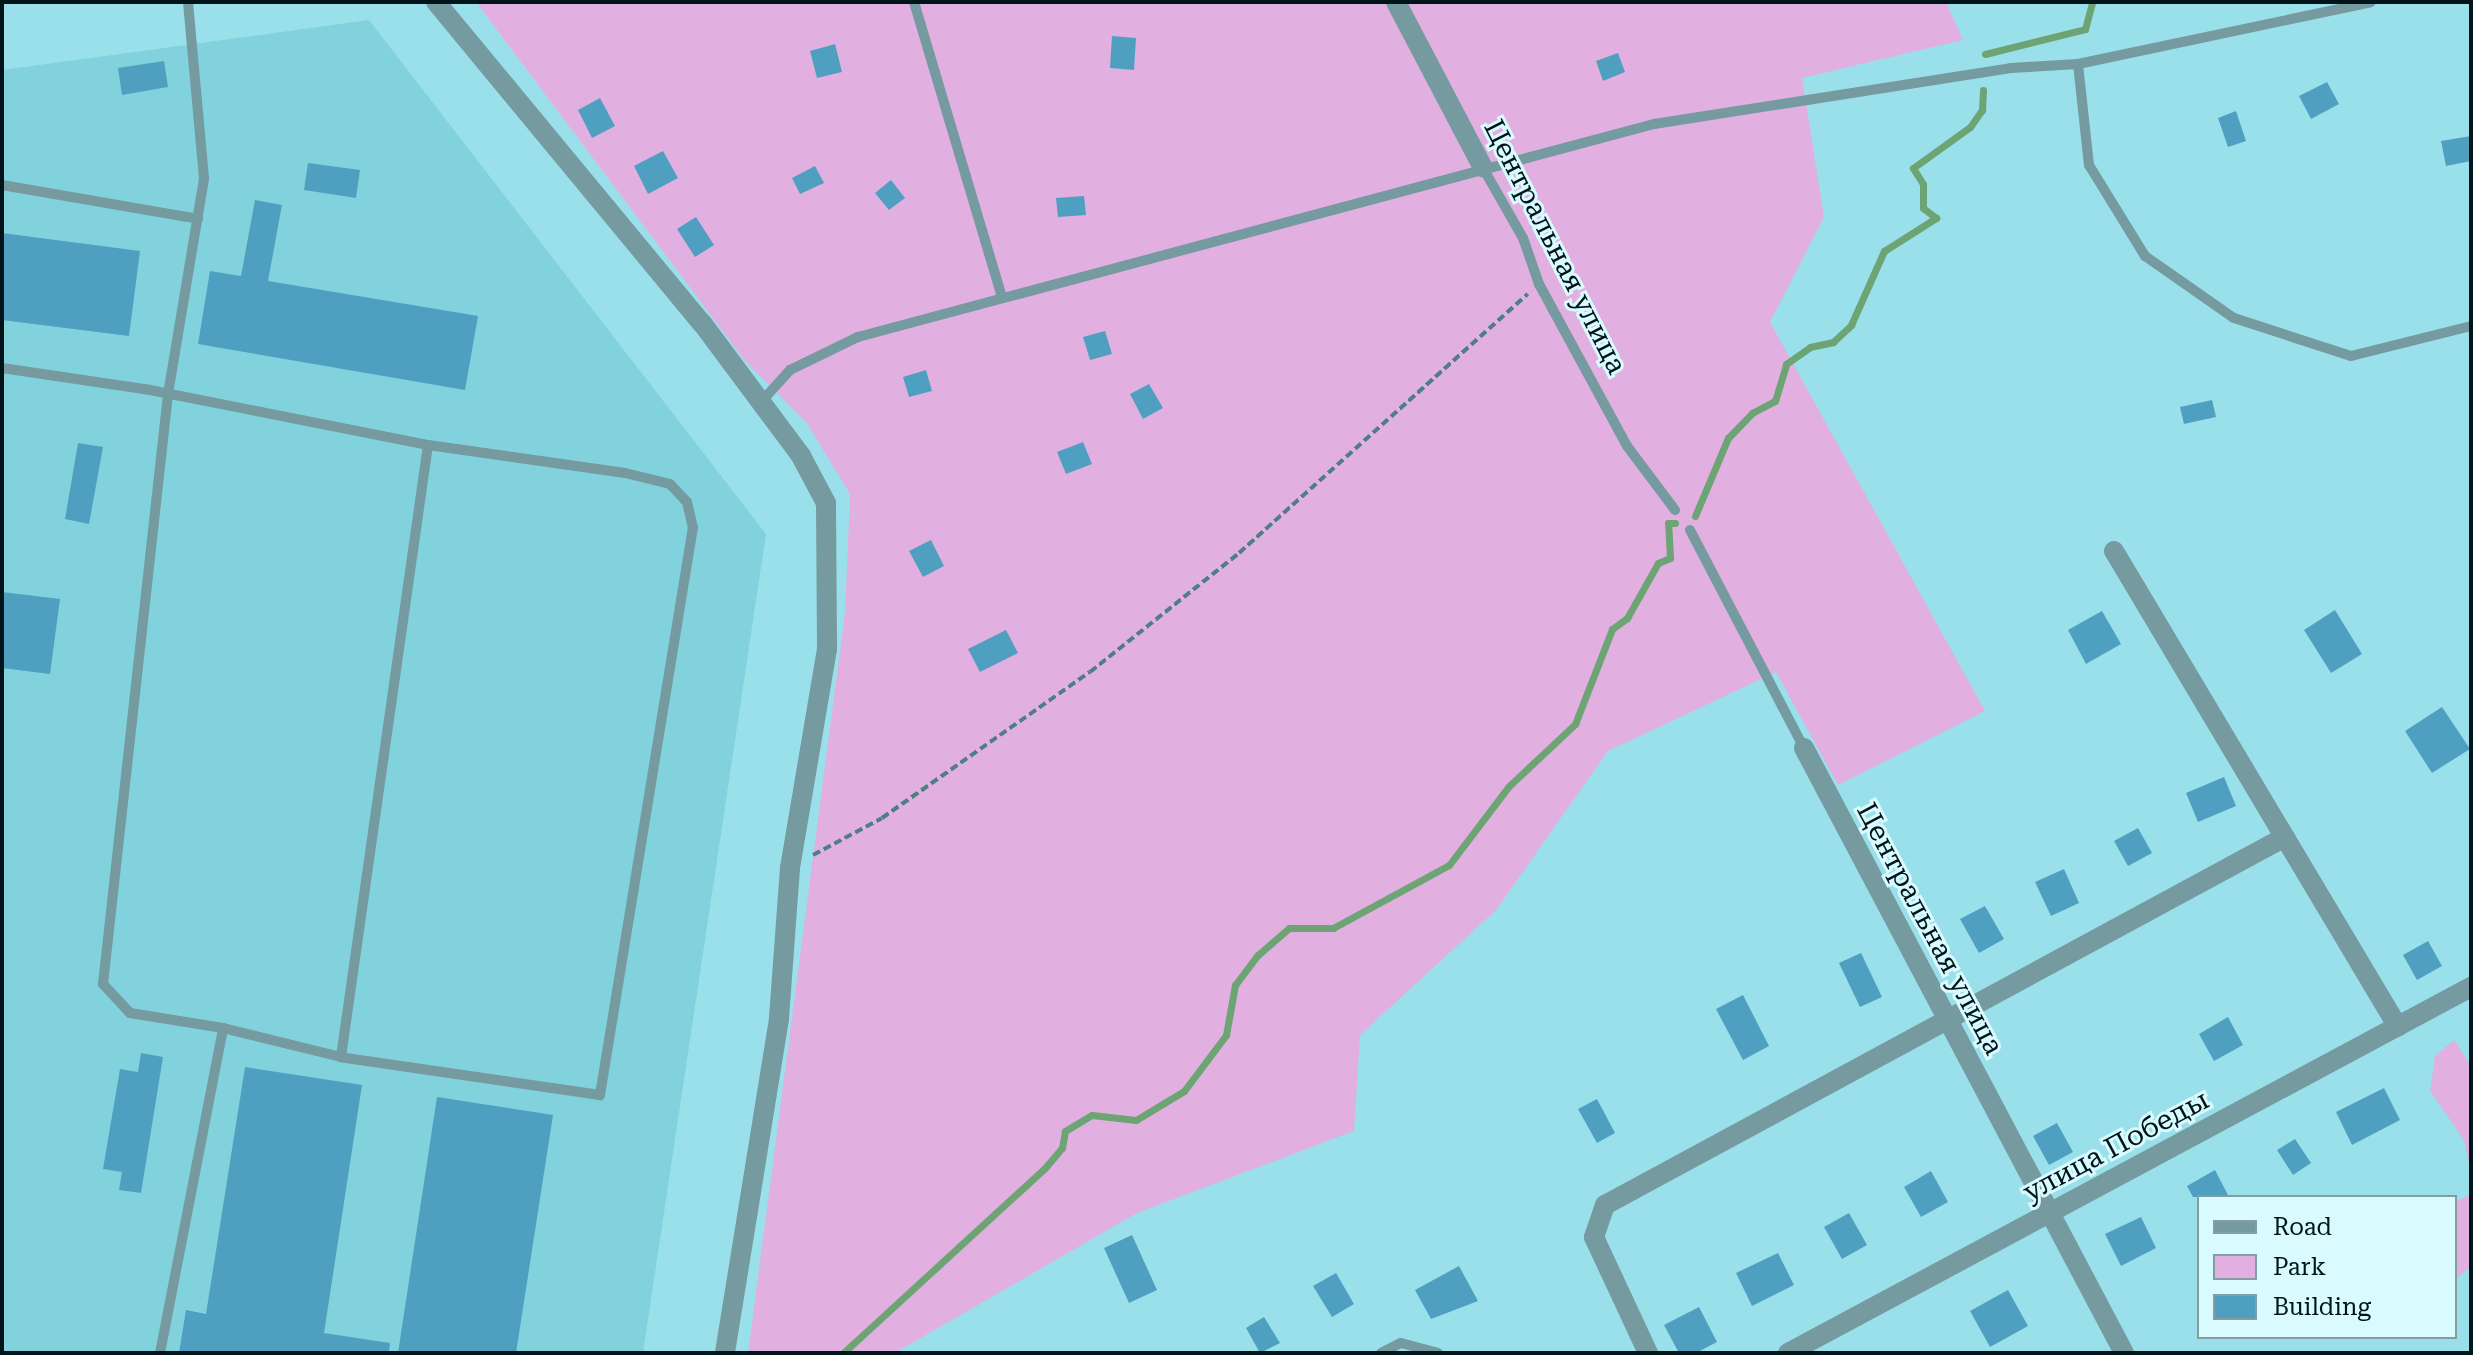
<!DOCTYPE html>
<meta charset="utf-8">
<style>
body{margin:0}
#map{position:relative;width:2473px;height:1355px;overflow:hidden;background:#9ae0ea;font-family:"Roboto Serif",serif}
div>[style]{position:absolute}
.built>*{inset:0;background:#82d2de}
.green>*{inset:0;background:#e1b0e0}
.stream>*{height:7px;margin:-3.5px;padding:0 3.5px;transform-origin:3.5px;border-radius:3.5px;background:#6da473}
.building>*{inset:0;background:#4fa0c0}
.path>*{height:4px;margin-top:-2px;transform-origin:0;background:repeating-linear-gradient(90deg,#507e85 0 8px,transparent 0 12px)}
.lane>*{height:10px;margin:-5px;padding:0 5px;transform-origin:5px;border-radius:5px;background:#759aa0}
.street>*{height:20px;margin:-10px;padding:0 10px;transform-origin:10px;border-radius:10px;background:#759aa0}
span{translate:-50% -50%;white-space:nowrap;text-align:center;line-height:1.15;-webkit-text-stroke:6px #d9faff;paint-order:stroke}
.street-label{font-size:28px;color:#001519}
.frame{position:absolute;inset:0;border:4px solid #001519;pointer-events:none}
.legend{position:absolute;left:2197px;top:1195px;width:260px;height:144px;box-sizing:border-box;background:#d9faff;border:2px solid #829ea3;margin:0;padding:10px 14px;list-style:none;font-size:24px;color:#001519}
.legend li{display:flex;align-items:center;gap:16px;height:40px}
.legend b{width:40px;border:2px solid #829ea3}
</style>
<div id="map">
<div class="built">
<div style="clip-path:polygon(369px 20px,766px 534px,643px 1353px,2px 1353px,2px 70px)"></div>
</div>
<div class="green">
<div style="clip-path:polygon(476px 2px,1946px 2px,1963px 40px,1802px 78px,1824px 217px,1770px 322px,1985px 711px,1838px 785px,1776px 672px,1608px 751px,1496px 910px,1360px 1035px,1354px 1131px,1137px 1213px,895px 1353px,748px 1353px,845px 613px,850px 494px,806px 422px,745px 361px)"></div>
<div style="clip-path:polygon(2454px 1040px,2471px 1066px,2471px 1170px,2464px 1140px,2430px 1091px,2435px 1056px)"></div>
<div style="clip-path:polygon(2471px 1195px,2471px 1267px,2455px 1279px,2455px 1201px)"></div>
</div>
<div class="stream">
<div style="left:1985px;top:54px;width:103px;rotate:-14deg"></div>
<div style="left:2085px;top:29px;width:28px;rotate:-75deg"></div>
<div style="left:1695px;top:516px;width:85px;rotate:-67.1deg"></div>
<div style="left:1728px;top:438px;width:35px;rotate:-46deg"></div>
<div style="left:1752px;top:413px;width:26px;rotate:-28deg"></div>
<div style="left:1775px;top:401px;width:39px;rotate:-73deg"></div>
<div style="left:1786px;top:364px;width:29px;rotate:-35deg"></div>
<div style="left:1810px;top:347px;width:24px;rotate:-12deg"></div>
<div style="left:1833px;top:342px;width:25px;rotate:-43deg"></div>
<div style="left:1851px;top:325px;width:81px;rotate:-66deg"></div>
<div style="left:1884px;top:251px;width:62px;rotate:-32.4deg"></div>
<div style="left:1936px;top:218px;width:16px;rotate:-142deg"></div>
<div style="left:1923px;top:208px;width:24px;rotate:-90deg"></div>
<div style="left:1923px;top:184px;width:19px;rotate:-122deg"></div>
<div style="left:1913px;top:168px;width:70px;rotate:-35.7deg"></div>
<div style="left:1970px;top:127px;width:21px;rotate:-55deg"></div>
<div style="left:1982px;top:110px;width:20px;rotate:-87deg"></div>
<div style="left:843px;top:1353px;width:274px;rotate:-42.5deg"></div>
<div style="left:1045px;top:1168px;width:26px;rotate:-50deg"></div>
<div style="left:1062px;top:1148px;width:17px;rotate:-80deg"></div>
<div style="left:1065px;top:1131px;width:31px;rotate:-31deg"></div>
<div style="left:1092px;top:1115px;width:44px;rotate:6.5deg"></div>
<div style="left:1136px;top:1120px;width:56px;rotate:-31.1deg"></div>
<div style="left:1184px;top:1091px;width:70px;rotate:-53.1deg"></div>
<div style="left:1226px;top:1035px;width:51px;rotate:-79.8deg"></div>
<div style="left:1235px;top:985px;width:38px;rotate:-53deg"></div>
<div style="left:1258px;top:955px;width:41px;rotate:-41.1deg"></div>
<div style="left:1289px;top:928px;width:44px"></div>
<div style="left:1333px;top:928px;width:132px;rotate:-28.5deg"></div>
<div style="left:1449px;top:865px;width:99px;rotate:-52.8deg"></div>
<div style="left:1509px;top:786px;width:91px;rotate:-43.2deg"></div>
<div style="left:1575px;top:724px;width:102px;rotate:-68.7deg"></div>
<div style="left:1612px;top:629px;width:19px;rotate:-36deg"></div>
<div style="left:1627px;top:618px;width:63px;rotate:-60.6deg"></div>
<div style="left:1658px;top:563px;width:13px;rotate:-23deg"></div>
<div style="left:1670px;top:558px;width:35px;rotate:-93deg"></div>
<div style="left:1668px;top:523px;width:7px"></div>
</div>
<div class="building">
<div style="clip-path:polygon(1112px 36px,1136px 38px,1134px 70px,1110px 68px)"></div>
<div style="clip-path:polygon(835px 44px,842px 72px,817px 78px,810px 51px)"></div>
<div style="clip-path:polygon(1618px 53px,1625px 72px,1603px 81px,1596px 61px)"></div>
<div style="clip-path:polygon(164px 61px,168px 87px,122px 95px,118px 68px)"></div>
<div style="clip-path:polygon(2327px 82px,2339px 104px,2311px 119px,2299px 96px)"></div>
<div style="clip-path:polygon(600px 98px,615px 126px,592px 138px,578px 110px)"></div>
<div style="clip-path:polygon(2236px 111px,2246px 141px,2228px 147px,2218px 118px)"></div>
<div style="clip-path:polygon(2471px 136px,2471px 161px,2446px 166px,2441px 141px)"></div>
<div style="clip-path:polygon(663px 151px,678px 178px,648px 194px,634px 166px)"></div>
<div style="clip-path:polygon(308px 163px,360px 170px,356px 198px,304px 190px)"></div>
<div style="clip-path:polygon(815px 166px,824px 183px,800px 194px,792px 178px)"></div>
<div style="clip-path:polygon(891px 180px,905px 198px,889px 210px,875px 193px)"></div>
<div style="clip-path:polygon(1084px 196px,1086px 215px,1058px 217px,1056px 198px)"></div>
<div style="clip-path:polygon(255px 200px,282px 205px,268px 281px,478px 316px,465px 390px,198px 344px,210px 271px,241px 276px)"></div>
<div style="clip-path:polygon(696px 217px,714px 245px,695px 257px,677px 229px)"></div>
<div style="clip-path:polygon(2px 233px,140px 251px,129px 336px,2px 320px)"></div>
<div style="clip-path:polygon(1105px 331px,1112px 354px,1090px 360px,1083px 337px)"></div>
<div style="clip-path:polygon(926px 370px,932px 391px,909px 397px,903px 377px)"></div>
<div style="clip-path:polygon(1149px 384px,1163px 408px,1143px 419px,1130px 394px)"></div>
<div style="clip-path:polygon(2212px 400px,2216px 417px,2184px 424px,2180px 407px)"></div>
<div style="clip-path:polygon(1083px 442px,1092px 464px,1066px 474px,1057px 452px)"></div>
<div style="clip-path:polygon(78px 443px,103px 447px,89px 524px,65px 519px)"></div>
<div style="clip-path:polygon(931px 540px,944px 566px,923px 577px,909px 551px)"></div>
<div style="clip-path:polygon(2px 592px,60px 599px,50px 674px,2px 668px)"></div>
<div style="clip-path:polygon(2335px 610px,2362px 654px,2331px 673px,2304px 630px)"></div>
<div style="clip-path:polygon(2102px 611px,2121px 644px,2086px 664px,2068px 630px)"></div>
<div style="clip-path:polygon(1006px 630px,1018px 653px,980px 672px,968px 649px)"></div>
<div style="clip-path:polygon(2442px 707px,2470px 749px,2432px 773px,2405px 731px)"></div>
<div style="clip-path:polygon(2224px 777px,2236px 806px,2198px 822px,2186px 793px)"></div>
<div style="clip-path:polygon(2138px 828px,2152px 853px,2128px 866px,2114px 841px)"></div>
<div style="clip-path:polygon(2064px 869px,2079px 903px,2051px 916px,2035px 882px)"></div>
<div style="clip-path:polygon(1985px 906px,2004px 939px,1979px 953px,1960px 919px)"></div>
<div style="clip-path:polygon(2428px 941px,2442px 966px,2417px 980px,2403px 955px)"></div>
<div style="clip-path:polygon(1861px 953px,1882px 997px,1860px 1007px,1839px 963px)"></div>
<div style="clip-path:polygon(1743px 995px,1769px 1046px,1743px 1060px,1716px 1009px)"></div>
<div style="clip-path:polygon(2228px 1017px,2243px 1045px,2214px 1061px,2199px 1034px)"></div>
<div style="clip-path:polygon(141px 1053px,163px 1057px,141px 1193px,119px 1190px,122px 1172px,103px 1169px,120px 1069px,138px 1072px)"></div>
<div style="clip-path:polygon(245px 1067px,362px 1085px,324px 1333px,390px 1343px,389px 1353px,179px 1353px,186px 1310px,206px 1314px)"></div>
<div style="clip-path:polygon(2384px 1088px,2400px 1120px,2352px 1145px,2336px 1112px)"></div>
<div style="clip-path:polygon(437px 1097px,553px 1115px,516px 1353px,398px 1353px)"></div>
<div style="clip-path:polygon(1597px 1099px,1615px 1133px,1597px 1143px,1578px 1109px)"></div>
<div style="clip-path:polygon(2057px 1123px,2073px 1152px,2049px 1165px,2033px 1136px)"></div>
<div style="clip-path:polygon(2295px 1139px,2311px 1163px,2293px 1175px,2277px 1150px)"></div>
<div style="clip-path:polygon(2215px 1170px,2229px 1197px,2193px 1197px,2187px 1186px)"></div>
<div style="clip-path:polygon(1931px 1171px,1948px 1202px,1921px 1217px,1904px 1187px)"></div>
<div style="clip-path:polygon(1849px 1213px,1867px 1245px,1842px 1259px,1824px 1227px)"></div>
<div style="clip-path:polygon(2141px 1217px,2156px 1248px,2121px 1266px,2105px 1234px)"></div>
<div style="clip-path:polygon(1132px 1235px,1157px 1290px,1129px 1303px,1104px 1248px)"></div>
<div style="clip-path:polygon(1778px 1253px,1794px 1285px,1752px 1306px,1736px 1273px)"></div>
<div style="clip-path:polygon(1459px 1266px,1478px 1301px,1431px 1319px,1415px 1290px)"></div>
<div style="clip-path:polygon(1336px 1273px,1354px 1304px,1332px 1317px,1313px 1286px)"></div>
<div style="clip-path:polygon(2008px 1290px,2028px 1326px,1990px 1347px,1970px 1311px)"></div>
<div style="clip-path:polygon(1699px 1307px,1717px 1342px,1696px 1353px,1679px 1353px,1664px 1325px)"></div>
<div style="clip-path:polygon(1264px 1317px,1280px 1343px,1260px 1353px,1246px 1328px)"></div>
</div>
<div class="path">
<div style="left:813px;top:855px;width:78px;rotate:-28.2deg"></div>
<div style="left:882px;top:818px;width:254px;rotate:-35.1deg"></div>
<div style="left:1090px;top:672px;width:191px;rotate:-38.6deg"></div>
<div style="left:1239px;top:553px;width:388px;rotate:-41.9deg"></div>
</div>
<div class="lane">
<div style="left:914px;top:2px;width:308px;rotate:73.4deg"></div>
<div style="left:2078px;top:64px;width:102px;rotate:83.8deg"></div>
<div style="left:2089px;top:165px;width:107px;rotate:58.4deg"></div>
<div style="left:2145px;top:256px;width:108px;rotate:34.9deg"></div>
<div style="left:2234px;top:318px;width:123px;rotate:18deg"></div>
<div style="left:2351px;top:356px;width:124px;rotate:-14deg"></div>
<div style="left:1483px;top:168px;width:81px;rotate:60.3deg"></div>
<div style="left:1523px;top:238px;width:49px;rotate:70.8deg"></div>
<div style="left:1539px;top:284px;width:184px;rotate:61.5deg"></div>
<div style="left:1627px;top:446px;width:80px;rotate:53.1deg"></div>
<div style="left:2px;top:185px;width:199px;rotate:9.8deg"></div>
<div style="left:2px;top:368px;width:145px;rotate:8.4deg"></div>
<div style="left:145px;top:389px;width:288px;rotate:11.2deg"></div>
<div style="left:428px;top:445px;width:199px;rotate:8.1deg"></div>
<div style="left:625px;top:473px;width:46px;rotate:13.7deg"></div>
<div style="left:670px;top:484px;width:25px;rotate:47deg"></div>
<div style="left:687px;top:502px;width:26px;rotate:77deg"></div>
<div style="left:693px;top:527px;width:576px;rotate:99.3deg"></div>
<div style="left:600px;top:1095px;width:262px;rotate:-171.7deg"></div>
<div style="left:341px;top:1057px;width:122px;rotate:-166.2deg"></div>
<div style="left:762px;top:401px;width:42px;rotate:-47.9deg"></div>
<div style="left:790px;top:370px;width:76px;rotate:-25.9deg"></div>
<div style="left:858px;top:337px;width:824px;rotate:-14.98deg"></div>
<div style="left:1654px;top:124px;width:361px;rotate:-8.9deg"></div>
<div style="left:2011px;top:68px;width:67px;rotate:-3.4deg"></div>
<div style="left:2078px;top:64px;width:299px;rotate:-11.9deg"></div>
<div style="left:1690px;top:530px;width:246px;rotate:62.4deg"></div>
<div style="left:341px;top:1057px;width:618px;rotate:-81.91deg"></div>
<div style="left:160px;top:1353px;width:331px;rotate:-79deg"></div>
<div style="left:223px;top:1028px;width:94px;rotate:-170.8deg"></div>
<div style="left:130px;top:1013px;width:40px;rotate:-133deg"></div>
<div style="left:103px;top:984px;width:594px;rotate:-83.71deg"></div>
<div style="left:168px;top:394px;width:219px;rotate:-80.5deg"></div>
<div style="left:204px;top:178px;width:177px;rotate:-95.2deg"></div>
<div style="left:1381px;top:1353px;width:22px;rotate:-27deg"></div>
<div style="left:1401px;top:1343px;width:38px;rotate:15deg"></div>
</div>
<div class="street">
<div style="left:436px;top:2px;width:417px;rotate:50.4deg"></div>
<div style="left:702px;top:323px;width:166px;rotate:53.3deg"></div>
<div style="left:801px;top:456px;width:53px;rotate:62deg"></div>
<div style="left:826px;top:503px;width:146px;rotate:89.6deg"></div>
<div style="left:827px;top:649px;width:222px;rotate:99.6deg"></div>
<div style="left:790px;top:868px;width:151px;rotate:94.2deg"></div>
<div style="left:779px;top:1019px;width:338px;rotate:99.2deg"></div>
<div style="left:1396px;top:2px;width:187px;rotate:62.3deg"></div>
<div style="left:2114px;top:551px;width:554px;rotate:59.18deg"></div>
<div style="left:1804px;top:748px;width:684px;rotate:62.12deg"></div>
<div style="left:1648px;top:1353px;width:128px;rotate:-115deg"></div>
<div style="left:1594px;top:1237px;width:34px;rotate:-71deg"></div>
<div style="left:1605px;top:1205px;width:773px;rotate:-28.42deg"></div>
<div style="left:1788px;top:1353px;width:775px;rotate:-28.19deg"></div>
</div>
<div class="street-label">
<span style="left:1555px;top:247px;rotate:63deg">Центральная улица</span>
<span style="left:1930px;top:929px;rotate:62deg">Центральная улица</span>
<span style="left:2116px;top:1146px;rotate:-28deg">улица Победы</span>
</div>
<div class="frame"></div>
<ul class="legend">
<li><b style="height:10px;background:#759aa0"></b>Road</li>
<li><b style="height:22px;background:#e1b0e0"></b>Park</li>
<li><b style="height:22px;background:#4fa0c0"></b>Building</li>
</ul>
</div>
